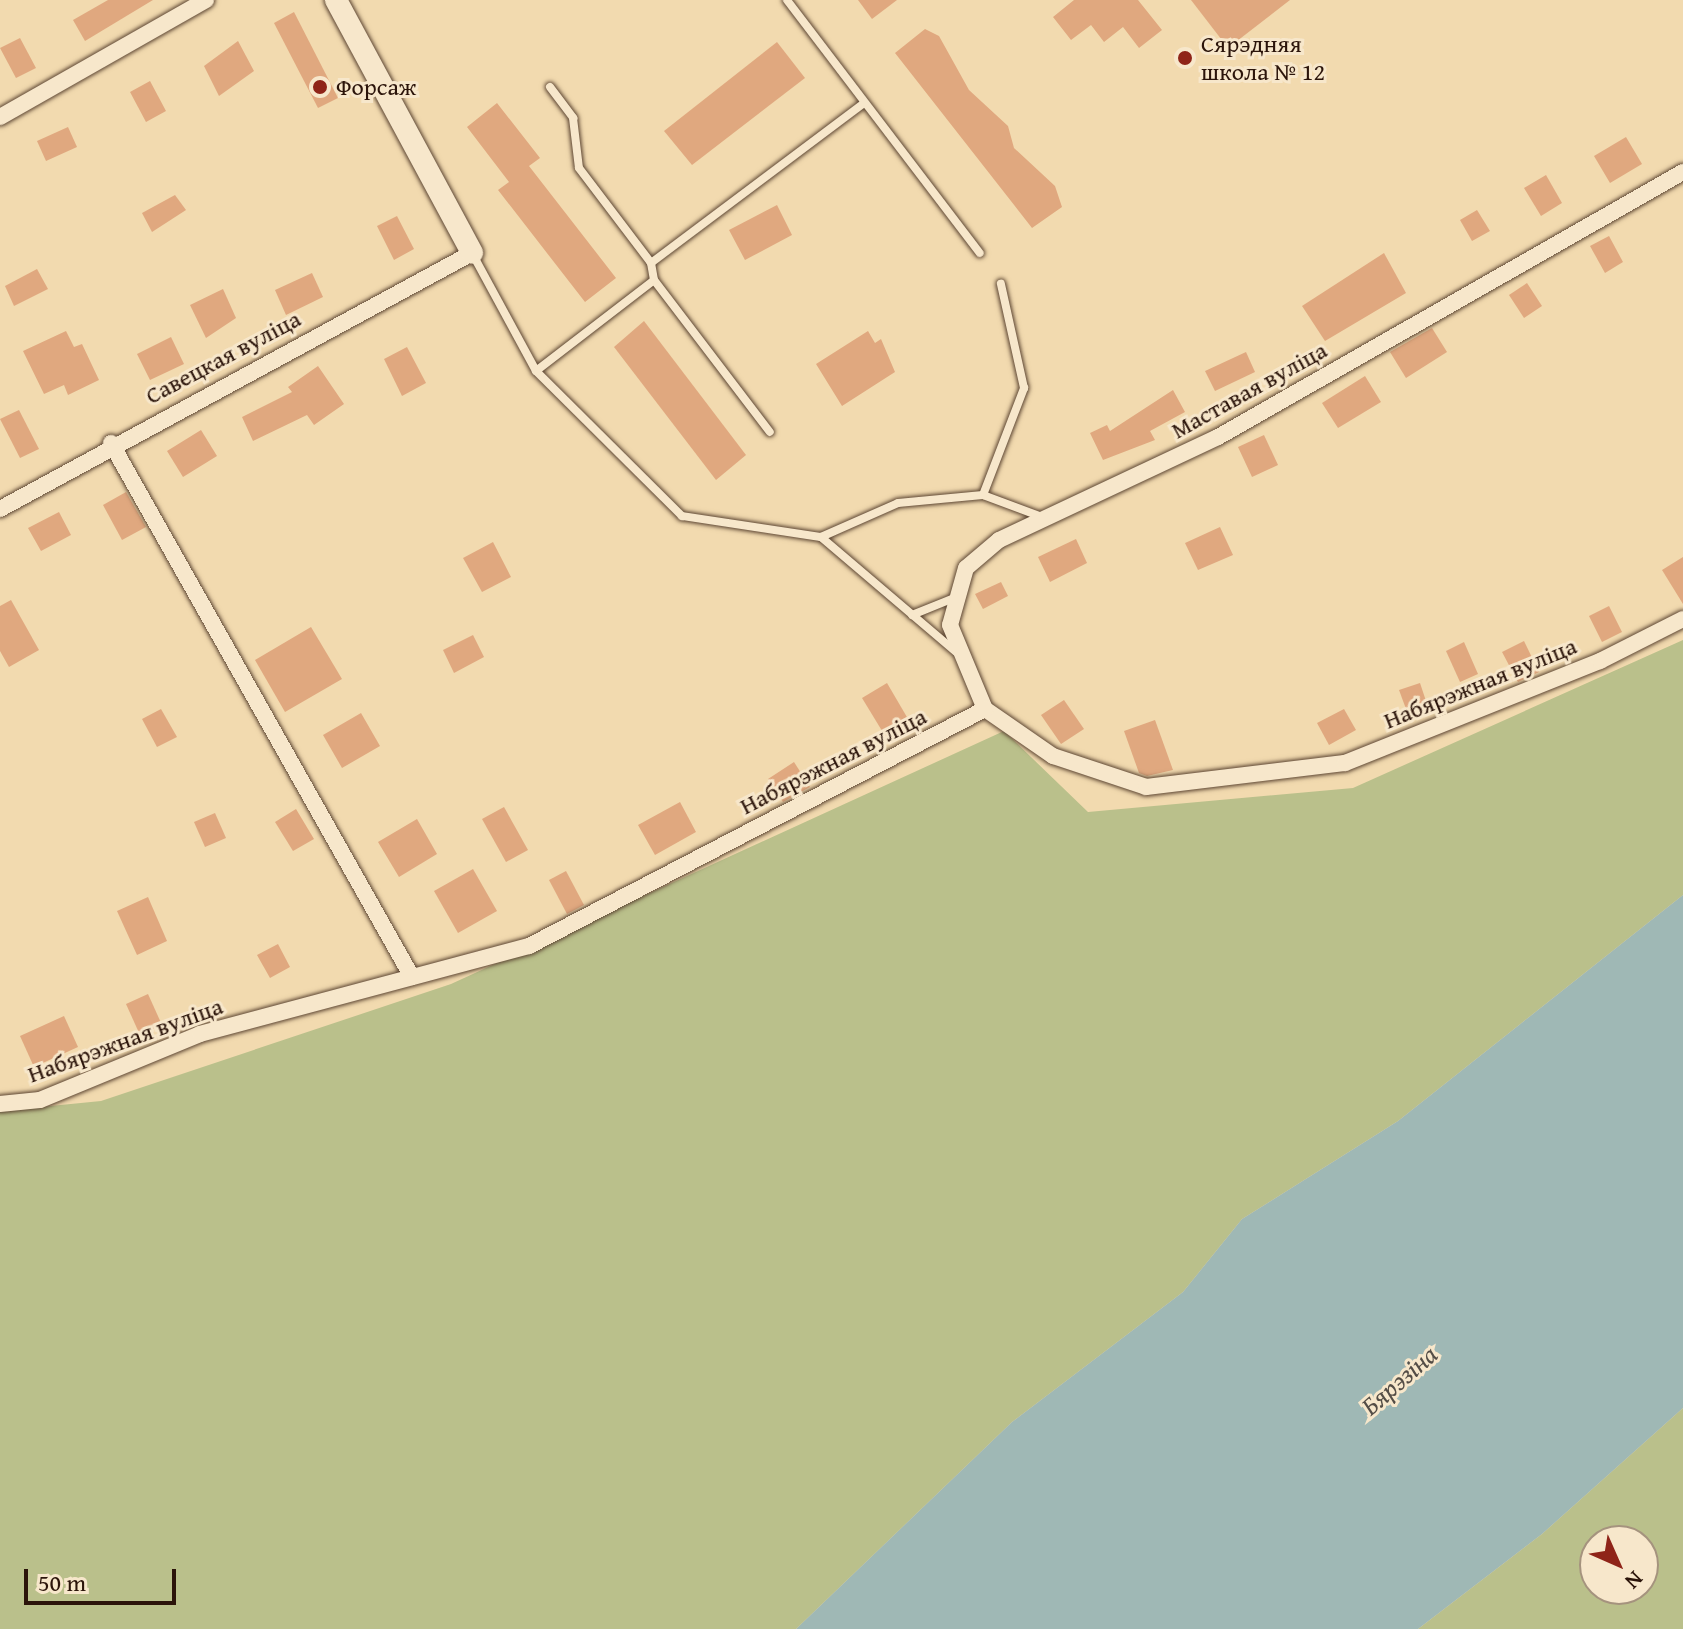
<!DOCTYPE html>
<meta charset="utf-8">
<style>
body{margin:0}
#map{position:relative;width:1683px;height:1629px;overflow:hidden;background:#f2daaf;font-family:"Gentium Book Plus",serif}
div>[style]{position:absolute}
.green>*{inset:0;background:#bac08b}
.water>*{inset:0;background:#9fb8b5}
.building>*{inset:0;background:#e0a87f}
.roads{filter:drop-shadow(0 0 2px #5d4633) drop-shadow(0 0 2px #5d4633)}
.service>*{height:8px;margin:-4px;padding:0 4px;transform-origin:4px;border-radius:4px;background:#f7e7cb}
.minor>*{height:16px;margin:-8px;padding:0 8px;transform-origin:8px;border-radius:8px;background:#f7e7cb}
.tertiary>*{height:22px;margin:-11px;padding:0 11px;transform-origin:11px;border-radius:11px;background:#f7e7cb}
.dots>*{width:22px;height:22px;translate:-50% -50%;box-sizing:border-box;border:4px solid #f7e7cb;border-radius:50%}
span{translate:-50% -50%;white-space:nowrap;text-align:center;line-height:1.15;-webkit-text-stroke:6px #f7e7cb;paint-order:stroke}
.poi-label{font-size:24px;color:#2b140a}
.left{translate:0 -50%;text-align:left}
.street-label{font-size:24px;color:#2b140a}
.water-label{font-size:26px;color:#544d46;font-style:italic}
.north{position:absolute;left:1579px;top:1525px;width:80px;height:80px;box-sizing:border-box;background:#f7e7cb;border:2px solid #a5937e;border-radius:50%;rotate:135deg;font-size:22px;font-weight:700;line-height:32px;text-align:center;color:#2b140a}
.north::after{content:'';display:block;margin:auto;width:28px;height:36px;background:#8f2418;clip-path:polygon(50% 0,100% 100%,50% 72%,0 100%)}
.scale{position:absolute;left:24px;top:1569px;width:152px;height:36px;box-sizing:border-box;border:4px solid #2b140a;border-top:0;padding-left:10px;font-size:24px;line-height:28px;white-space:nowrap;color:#2b140a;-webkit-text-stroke:6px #f7e7cb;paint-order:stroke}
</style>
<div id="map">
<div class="green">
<div style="clip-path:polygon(1683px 640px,1683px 895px,1398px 1121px,1242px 1219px,1183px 1292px,1012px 1422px,796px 1629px,0 1629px,0 1111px,101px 1101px,451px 984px,1004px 731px,1088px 812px,1353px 788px)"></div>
<div style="clip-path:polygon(evenodd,1683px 1408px,1683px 1629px,1418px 1629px,1542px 1534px,1683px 1408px,1595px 1541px,1643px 1541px,1643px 1589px,1595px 1589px,1595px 1541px)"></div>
</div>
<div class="water">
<div style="clip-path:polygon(1683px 895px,1683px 1408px,1542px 1534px,1418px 1629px,796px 1629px,1012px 1422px,1183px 1292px,1242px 1219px,1398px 1121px)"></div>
</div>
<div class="building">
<div style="clip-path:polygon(108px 0,153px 0,85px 41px,73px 20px)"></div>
<div style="clip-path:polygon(858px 0,897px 0,872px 19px)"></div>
<div style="clip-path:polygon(1074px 0,1138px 0,1162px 30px,1139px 48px,1123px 27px,1104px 42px,1091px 25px,1071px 40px,1053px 17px)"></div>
<div style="clip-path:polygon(1191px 0,1290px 0,1228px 48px)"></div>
<div style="clip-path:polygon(294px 12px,338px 98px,318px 108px,274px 23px)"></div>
<div style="clip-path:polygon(925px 29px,939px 36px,969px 90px,1008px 126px,1014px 148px,1055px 186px,1062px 207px,1032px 228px,895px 53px)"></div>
<div style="clip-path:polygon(20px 38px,36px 68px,16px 78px,0 48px)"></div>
<div style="clip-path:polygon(238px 41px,254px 71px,219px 96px,204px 66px)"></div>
<div style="clip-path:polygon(777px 42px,805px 78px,692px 165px,664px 131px)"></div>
<div style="clip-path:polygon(150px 81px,166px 111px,146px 122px,130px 92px)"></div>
<div style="clip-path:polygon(497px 103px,540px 158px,529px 166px,616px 278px,585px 302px,498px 190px,509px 182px,467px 127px)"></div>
<div style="clip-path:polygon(68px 127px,77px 147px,46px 161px,37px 141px)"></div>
<div style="clip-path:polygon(1626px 137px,1642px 164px,1610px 183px,1594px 156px)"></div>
<div style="clip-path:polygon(1546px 175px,1562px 203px,1541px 216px,1524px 188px)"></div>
<div style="clip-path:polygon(175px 195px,186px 210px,152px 232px,142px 213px)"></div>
<div style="clip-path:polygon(777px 205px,792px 235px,745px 260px,729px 230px)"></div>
<div style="clip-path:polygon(1477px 210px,1490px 231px,1472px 241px,1460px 220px)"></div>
<div style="clip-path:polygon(397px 216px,414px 249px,394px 260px,377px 226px)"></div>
<div style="clip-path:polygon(1609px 236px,1623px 262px,1605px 273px,1590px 246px)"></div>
<div style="clip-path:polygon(1384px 253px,1406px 293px,1325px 341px,1302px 306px)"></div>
<div style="clip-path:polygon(37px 269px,48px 289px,14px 306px,5px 286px)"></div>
<div style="clip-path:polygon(312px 273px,323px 297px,286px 315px,275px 290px)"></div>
<div style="clip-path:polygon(1527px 283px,1542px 306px,1524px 318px,1509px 295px)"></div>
<div style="clip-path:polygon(223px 289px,236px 318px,206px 338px,190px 305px)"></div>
<div style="clip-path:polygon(644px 321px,746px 455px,716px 480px,614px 347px)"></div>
<div style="clip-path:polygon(1432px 328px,1447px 352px,1406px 378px,1390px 352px)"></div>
<div style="clip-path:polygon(66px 331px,74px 347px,82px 344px,99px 380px,68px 395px,64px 385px,44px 394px,23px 351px)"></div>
<div style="clip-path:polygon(868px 331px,875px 343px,881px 339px,895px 372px,842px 406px,816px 364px)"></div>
<div style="clip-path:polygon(171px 337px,184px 364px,150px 380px,137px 354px)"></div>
<div style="clip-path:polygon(407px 347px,426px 383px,402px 396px,384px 359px)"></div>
<div style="clip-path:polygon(1246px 352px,1255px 372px,1215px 391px,1205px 371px)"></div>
<div style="clip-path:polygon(318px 366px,344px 404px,314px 425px,307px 415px,253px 441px,242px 417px,292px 392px,288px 387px)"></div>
<div style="clip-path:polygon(1365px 376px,1381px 402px,1338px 428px,1322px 403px)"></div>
<div style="clip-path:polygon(1173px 390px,1185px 412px,1150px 431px,1155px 440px,1103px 460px,1090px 433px,1107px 425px,1110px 431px)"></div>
<div style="clip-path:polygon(19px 410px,39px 449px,20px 458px,0 419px)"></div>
<div style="clip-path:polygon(201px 430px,217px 456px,183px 477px,167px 451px)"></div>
<div style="clip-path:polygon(1264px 435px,1278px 465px,1252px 477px,1238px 447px)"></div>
<div style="clip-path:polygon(126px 492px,146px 527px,122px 540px,103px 505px)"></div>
<div style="clip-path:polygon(59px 512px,71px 535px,41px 551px,28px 528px)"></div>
<div style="clip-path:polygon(1220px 527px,1233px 555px,1198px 570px,1185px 543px)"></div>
<div style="clip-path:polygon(1076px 539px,1087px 563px,1050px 582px,1038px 557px)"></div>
<div style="clip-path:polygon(493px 542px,511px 577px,482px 592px,463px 558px)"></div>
<div style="clip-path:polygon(1683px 557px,1683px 604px,1662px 570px)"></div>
<div style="clip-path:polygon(1001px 582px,1008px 596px,983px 609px,975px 594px)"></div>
<div style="clip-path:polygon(11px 600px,39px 650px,9px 667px,0 651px,0 606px)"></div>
<div style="clip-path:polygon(1609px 606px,1622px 632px,1602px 642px,1589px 616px)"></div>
<div style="clip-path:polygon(311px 627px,342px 679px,285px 712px,255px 660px)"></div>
<div style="clip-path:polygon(473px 635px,484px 657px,454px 673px,443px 650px)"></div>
<div style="clip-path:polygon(1524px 641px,1539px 672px,1518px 682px,1502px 652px)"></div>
<div style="clip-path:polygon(1464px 642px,1478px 674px,1460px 682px,1446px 651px)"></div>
<div style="clip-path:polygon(887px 683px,911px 724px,887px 739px,862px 698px)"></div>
<div style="clip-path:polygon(1420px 683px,1429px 710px,1409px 717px,1399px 690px)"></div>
<div style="clip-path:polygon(1064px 700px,1084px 729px,1061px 744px,1041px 715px)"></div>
<div style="clip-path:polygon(161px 709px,177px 737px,157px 747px,142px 719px)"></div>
<div style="clip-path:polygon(1344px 709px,1356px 730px,1329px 745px,1317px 723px)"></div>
<div style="clip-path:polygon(361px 713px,380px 746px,342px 768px,323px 735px)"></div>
<div style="clip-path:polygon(1155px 720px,1173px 770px,1147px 776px,1139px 773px,1124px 731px)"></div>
<div style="clip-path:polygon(794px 762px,810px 787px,783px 802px,768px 779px)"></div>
<div style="clip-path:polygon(680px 802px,696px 832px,655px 855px,638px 825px)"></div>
<div style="clip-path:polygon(504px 807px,528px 850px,506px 862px,482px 819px)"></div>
<div style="clip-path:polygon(296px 809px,314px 839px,293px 851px,275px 822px)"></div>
<div style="clip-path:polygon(215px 813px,226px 838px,205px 847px,194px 822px)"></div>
<div style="clip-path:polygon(417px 819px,437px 854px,399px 877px,378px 842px)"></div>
<div style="clip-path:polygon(473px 869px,497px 911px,458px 933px,434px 891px)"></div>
<div style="clip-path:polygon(566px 871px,584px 905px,567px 914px,549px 880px)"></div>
<div style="clip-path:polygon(148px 897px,167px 941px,137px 955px,117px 911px)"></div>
<div style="clip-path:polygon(278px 944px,290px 967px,270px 978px,257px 955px)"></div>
<div style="clip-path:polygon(148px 994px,162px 1025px,140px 1035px,126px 1004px)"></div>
<div style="clip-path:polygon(64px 1016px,78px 1047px,34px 1067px,20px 1036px)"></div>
</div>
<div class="roads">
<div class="service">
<div style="left:787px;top:0;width:318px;rotate:52.7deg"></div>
<div style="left:550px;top:87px;width:39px;rotate:53deg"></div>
<div style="left:573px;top:118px;width:50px;rotate:83.2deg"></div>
<div style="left:579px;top:168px;width:119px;rotate:52.8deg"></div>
<div style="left:472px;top:253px;width:134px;rotate:61.5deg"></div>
<div style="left:536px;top:371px;width:206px;rotate:44.8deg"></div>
<div style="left:682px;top:516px;width:141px;rotate:8.6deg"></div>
<div style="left:821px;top:537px;width:177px;rotate:40.4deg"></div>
<div style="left:654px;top:280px;width:191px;rotate:52.7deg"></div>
<div style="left:536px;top:371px;width:149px;rotate:-37.6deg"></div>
<div style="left:654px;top:280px;width:17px;rotate:-100deg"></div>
<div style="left:651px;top:263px;width:266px;rotate:-36.9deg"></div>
<div style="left:983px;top:495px;width:63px;rotate:20.4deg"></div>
<div style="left:821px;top:537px;width:84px;rotate:-23.8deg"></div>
<div style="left:898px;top:503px;width:85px;rotate:-5.4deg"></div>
<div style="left:983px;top:495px;width:115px;rotate:-69deg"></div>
<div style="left:1024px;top:388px;width:107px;rotate:-102.5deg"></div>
<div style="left:912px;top:615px;width:45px;rotate:-22deg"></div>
</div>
<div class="minor">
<div style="left:0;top:117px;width:237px;rotate:-29.6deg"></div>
<div style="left:1683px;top:172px;width:535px;rotate:150.32deg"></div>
<div style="left:1218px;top:437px;width:242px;rotate:154.8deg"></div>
<div style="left:999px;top:540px;width:43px;rotate:139.7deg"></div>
<div style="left:966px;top:568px;width:59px;rotate:105.7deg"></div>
<div style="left:950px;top:625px;width:91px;rotate:67.4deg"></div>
<div style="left:985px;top:709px;width:83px;rotate:34.7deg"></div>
<div style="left:1053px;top:756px;width:98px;rotate:18.4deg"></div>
<div style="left:1146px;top:787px;width:200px;rotate:-6.9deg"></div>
<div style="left:1345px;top:763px;width:275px;rotate:-21.8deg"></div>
<div style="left:1600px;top:661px;width:93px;rotate:-26.8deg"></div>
<div style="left:111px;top:443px;width:613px;rotate:60.59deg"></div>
<div style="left:0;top:509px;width:537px;rotate:-28.47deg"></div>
<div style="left:0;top:1104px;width:40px;rotate:-5.7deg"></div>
<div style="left:40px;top:1100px;width:173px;rotate:-22.4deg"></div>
<div style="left:200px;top:1034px;width:341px;rotate:-15deg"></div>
<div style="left:529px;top:946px;width:514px;rotate:-27.46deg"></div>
</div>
<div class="tertiary">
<div style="left:336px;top:0;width:287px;rotate:61.7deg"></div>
</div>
</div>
<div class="dots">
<div style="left:1185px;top:58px;background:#8f2418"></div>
<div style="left:320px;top:87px;background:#8f2418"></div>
</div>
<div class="poi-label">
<span class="left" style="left:1201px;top:58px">Сярэдняя<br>школа № 12</span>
<span class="left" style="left:336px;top:87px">Форсаж</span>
</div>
<div class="street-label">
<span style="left:223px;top:357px;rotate:-28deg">Савецкая вуліца</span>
<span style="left:1249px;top:390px;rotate:-29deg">Маставая вуліца</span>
<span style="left:1480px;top:683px;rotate:-22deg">Набярэжная вуліца</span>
<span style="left:833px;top:761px;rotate:-27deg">Набярэжная вуліца</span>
<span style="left:125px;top:1040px;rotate:-20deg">Набярэжная вуліца</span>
</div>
<div class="water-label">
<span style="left:1399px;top:1380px;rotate:-41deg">Бярэзіна</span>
</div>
<div class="north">N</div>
<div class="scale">50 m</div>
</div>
